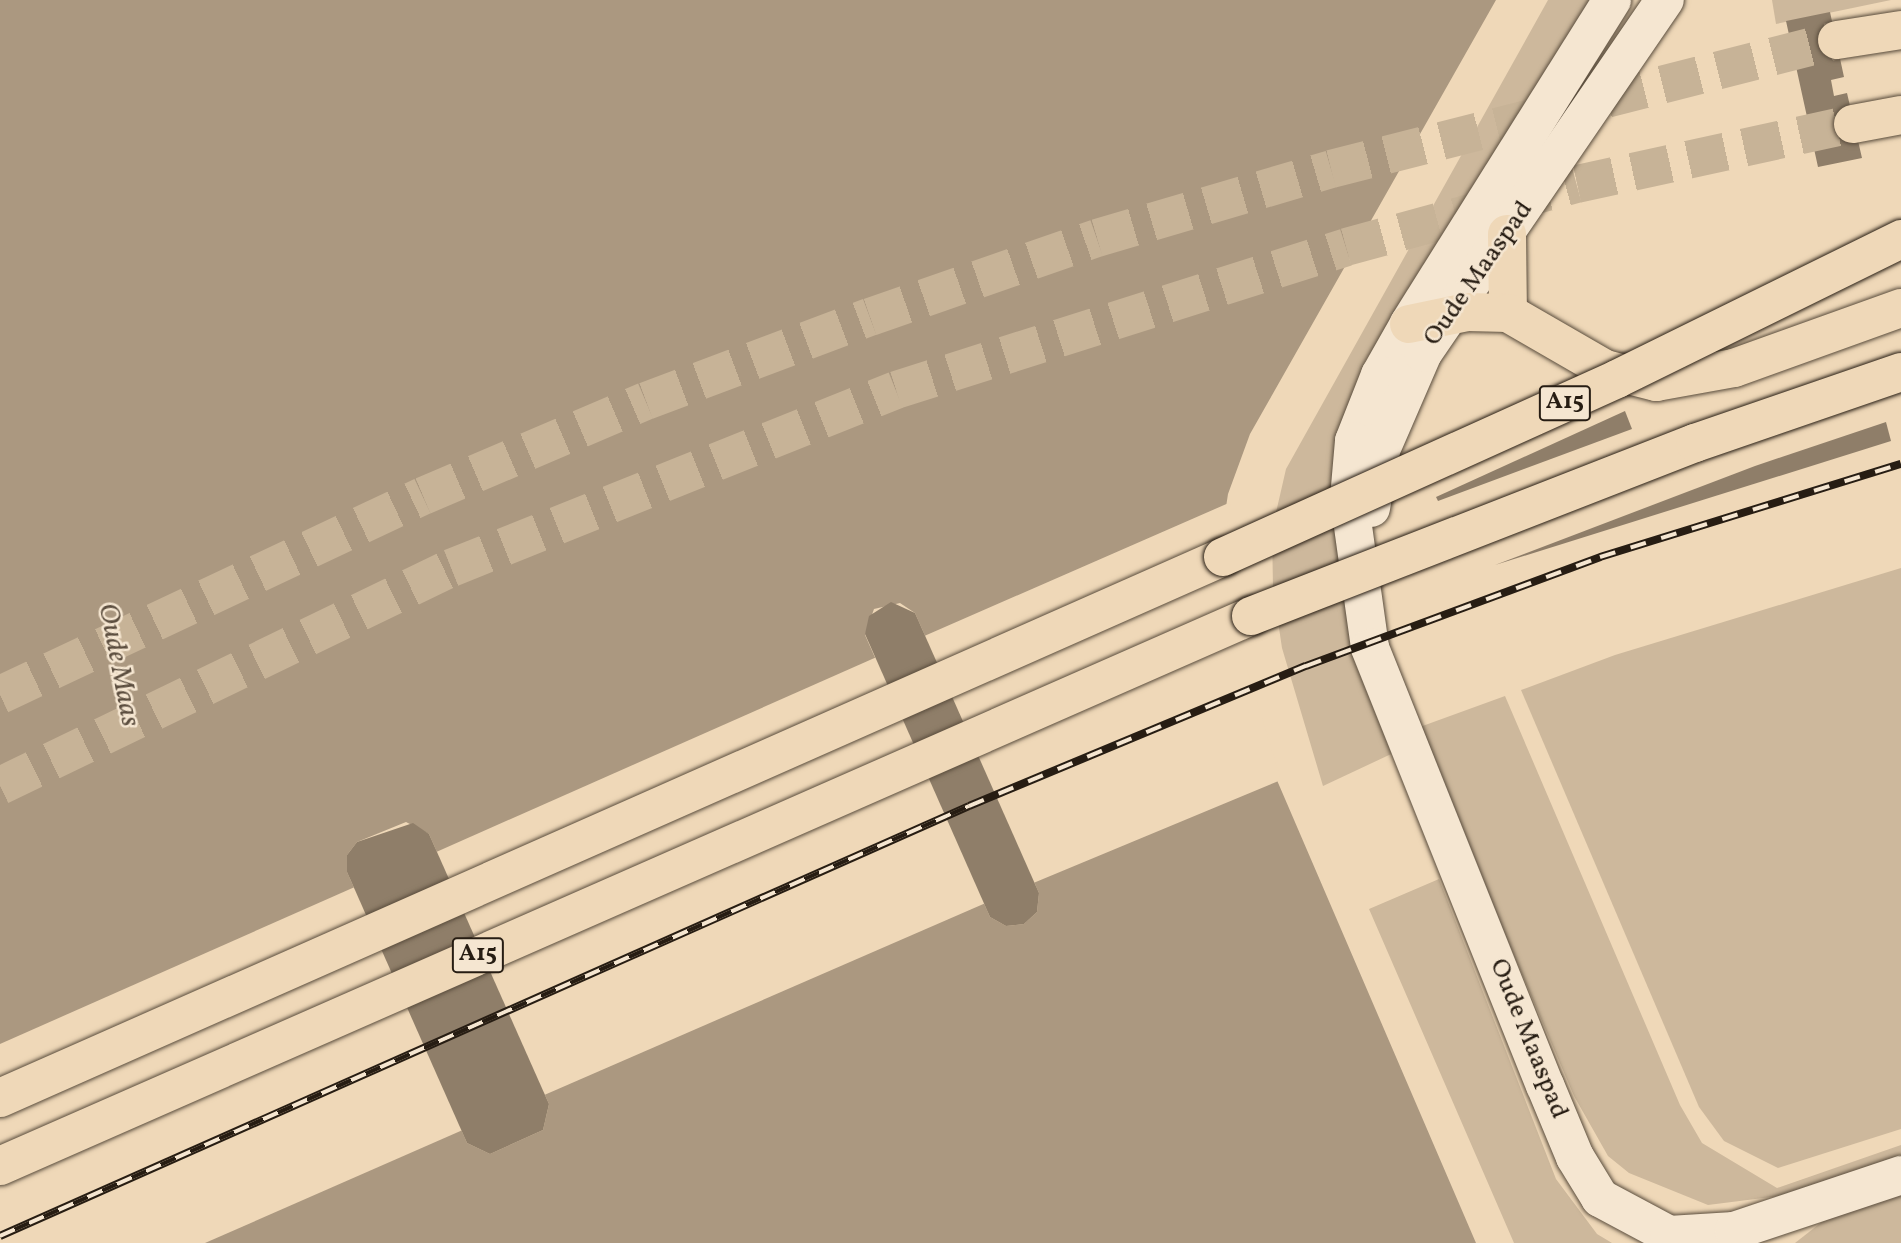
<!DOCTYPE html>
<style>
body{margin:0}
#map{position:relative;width:1901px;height:1243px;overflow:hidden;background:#efd8b8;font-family:Vollkorn,serif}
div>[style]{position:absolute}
.green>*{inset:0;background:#cdb89c}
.water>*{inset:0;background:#ab9880}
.pier>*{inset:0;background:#efd8b8}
.building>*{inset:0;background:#8f7e69}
.highway-tunnel>*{height:38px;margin-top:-19px;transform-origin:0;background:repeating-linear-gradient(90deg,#c7b397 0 38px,transparent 0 57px)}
.roads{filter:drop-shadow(0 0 2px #594c3c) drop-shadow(0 0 2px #594c3c)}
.minor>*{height:38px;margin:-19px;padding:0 19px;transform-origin:19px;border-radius:19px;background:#f5e6d1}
.highway>*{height:38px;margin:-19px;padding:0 19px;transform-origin:19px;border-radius:19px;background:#efd8b8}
.rail>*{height:8px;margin-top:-4px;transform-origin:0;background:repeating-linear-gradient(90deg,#f5e6d1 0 16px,#271d13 0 32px);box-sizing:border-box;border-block:2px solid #271d13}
.bridges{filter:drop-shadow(0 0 2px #271d13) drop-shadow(0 0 2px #271d13)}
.highway-bridge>*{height:38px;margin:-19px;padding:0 19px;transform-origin:19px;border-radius:19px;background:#efd8b8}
span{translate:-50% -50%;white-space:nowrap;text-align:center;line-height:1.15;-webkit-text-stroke:5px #f5e6d1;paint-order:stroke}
.shield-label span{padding:2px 5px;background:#f5e6d1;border:2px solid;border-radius:5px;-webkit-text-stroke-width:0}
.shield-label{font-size:24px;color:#271d13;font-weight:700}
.street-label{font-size:26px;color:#271d13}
.water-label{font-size:28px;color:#5c4e3f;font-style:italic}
</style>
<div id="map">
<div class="green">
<div style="clip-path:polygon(1548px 0,1594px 0,1364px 363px,1339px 442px,1404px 748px,1323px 786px,1282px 648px,1273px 588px,1272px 530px,1286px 469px)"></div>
<div style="clip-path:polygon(1772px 0,1891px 0,1776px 24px)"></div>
<div style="clip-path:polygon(1901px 568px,1901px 1129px,1778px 1168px,1724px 1141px,1699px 1107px,1521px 690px,1615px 655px)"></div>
<div style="clip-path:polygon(1505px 696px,1680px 1105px,1702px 1143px,1777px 1188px,1901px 1145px,1901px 1155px,1779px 1196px,1708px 1205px,1629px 1173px,1608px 1156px,1574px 1096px,1417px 728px)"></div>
<div style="clip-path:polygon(1439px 879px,1556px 1179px,1597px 1234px,1612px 1243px,1514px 1243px,1369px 909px)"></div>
<div style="clip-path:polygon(1901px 1195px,1901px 1243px,1795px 1243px,1823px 1221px)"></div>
</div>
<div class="water">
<div style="clip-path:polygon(evenodd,0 0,1496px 0,1250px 434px,1228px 494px,1219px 553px,1226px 615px,1270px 764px,1476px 1243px,0 1243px,0 0,900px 603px,915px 613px,1039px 893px,1037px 912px,1024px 924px,1006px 926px,990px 917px,865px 635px,874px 609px,900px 603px,0 0,406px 822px,429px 834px,549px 1104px,543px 1130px,490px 1154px,467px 1143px,347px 872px,347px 855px,357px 842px,406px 822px)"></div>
</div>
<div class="pier">
<div style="clip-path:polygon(1231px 502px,1223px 553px,1230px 614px,1281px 780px,1031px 884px,922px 637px)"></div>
<div style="clip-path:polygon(879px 656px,988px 902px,542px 1096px,434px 853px)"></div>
<div style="clip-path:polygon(357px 886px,465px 1129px,205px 1243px,0 1243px,0 1044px)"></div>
</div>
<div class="building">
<div style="clip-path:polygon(1830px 12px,1844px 77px,1831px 80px,1834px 96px,1847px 93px,1862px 158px,1818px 167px,1786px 21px)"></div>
<div style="clip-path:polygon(1625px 411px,1632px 429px,1438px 501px,1436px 497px)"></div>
<div style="clip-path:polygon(1886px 422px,1891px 441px,1495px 565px,1755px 466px)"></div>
<div style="clip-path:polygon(891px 602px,915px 613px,1039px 893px,1037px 912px,1024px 924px,1006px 926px,990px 917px,865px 634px,869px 616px)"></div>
<div style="clip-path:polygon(413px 823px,429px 834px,549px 1104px,543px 1130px,490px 1154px,467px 1143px,347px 872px,347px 855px,357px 842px)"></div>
</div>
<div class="highway-tunnel">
<div style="left:0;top:695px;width:467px;rotate:-25.2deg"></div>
<div style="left:423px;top:496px;width:242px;rotate:-23.1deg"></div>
<div style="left:646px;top:401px;width:239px;rotate:-20.6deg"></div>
<div style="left:870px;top:317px;width:240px;rotate:-19.2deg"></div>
<div style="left:1097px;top:238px;width:244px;rotate:-16.4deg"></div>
<div style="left:1331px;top:169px;width:522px;rotate:-14.3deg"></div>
<div style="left:0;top:786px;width:501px;rotate:-25.8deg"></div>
<div style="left:451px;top:568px;width:479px;rotate:-21.8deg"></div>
<div style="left:896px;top:390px;width:472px;rotate:-17.6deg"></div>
<div style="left:1346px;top:247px;width:239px;rotate:-15.3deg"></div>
<div style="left:1577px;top:184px;width:282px;rotate:-12.3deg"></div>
</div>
<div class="roads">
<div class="minor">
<div style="left:1612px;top:0;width:382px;rotate:122.1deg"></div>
<div style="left:1409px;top:324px;width:59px;rotate:119.6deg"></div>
<div style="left:1380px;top:375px;width:71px;rotate:111.5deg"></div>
<div style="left:1354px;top:441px;width:57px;rotate:95deg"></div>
<div style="left:1349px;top:498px;width:151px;rotate:82deg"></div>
<div style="left:1370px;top:648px;width:471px;rotate:68.2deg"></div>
<div style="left:1545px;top:1085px;width:78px;rotate:67.4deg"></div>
<div style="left:1575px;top:1157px;width:48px;rotate:58.6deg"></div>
<div style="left:1600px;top:1198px;width:78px;rotate:28.2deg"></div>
<div style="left:1669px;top:1235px;width:65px;rotate:-3.5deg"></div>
<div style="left:1734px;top:1231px;width:176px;rotate:-18.5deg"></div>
<div style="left:1371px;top:508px;width:59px;rotate:-80.2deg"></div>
<div style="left:1381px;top:450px;width:106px;rotate:-66.6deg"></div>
<div style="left:1423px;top:353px;width:428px;rotate:-55.6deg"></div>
</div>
<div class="highway">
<div style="left:1837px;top:40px;width:65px;rotate:-8.9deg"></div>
<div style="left:1853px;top:124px;width:49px;rotate:-10.6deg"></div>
<div style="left:1507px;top:234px;width:79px;rotate:89.3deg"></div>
<div style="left:1409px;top:324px;width:59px;rotate:-11.7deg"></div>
<div style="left:1467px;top:312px;width:41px;rotate:1.4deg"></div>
<div style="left:1508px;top:313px;width:112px;rotate:30deg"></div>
<div style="left:1605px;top:369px;width:53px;rotate:14.3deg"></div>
<div style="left:1656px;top:382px;width:79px;rotate:-10.2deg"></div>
<div style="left:1734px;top:368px;width:177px;rotate:-19.8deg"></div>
<div style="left:0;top:1098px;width:1337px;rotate:-23.86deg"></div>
<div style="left:0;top:1166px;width:1367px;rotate:-23.73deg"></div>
</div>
</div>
<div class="rail">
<div style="left:0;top:1236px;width:1060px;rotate:-23.93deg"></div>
<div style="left:969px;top:806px;width:365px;rotate:-22.6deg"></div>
<div style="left:1306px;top:666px;width:314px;rotate:-20.3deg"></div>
<div style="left:1600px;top:557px;width:315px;rotate:-17.2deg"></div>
</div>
<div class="bridges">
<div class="highway-bridge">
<div style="left:1223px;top:557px;width:432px;rotate:-24.3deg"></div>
<div style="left:1617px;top:379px;width:317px;rotate:-26.2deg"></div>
<div style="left:1251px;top:616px;width:477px;rotate:-21.3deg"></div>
<div style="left:1695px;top:443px;width:218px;rotate:-19deg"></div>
</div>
</div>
<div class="shield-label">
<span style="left:1565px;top:403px">A15</span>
<span style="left:478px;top:955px">A15</span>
</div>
<div class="street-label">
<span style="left:1479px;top:274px;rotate:-55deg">Oude Maaspad</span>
<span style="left:1528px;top:1039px;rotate:68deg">Oude Maaspad</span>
</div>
<div class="water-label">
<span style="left:118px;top:665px;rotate:79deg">Oude Maas</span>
</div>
</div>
